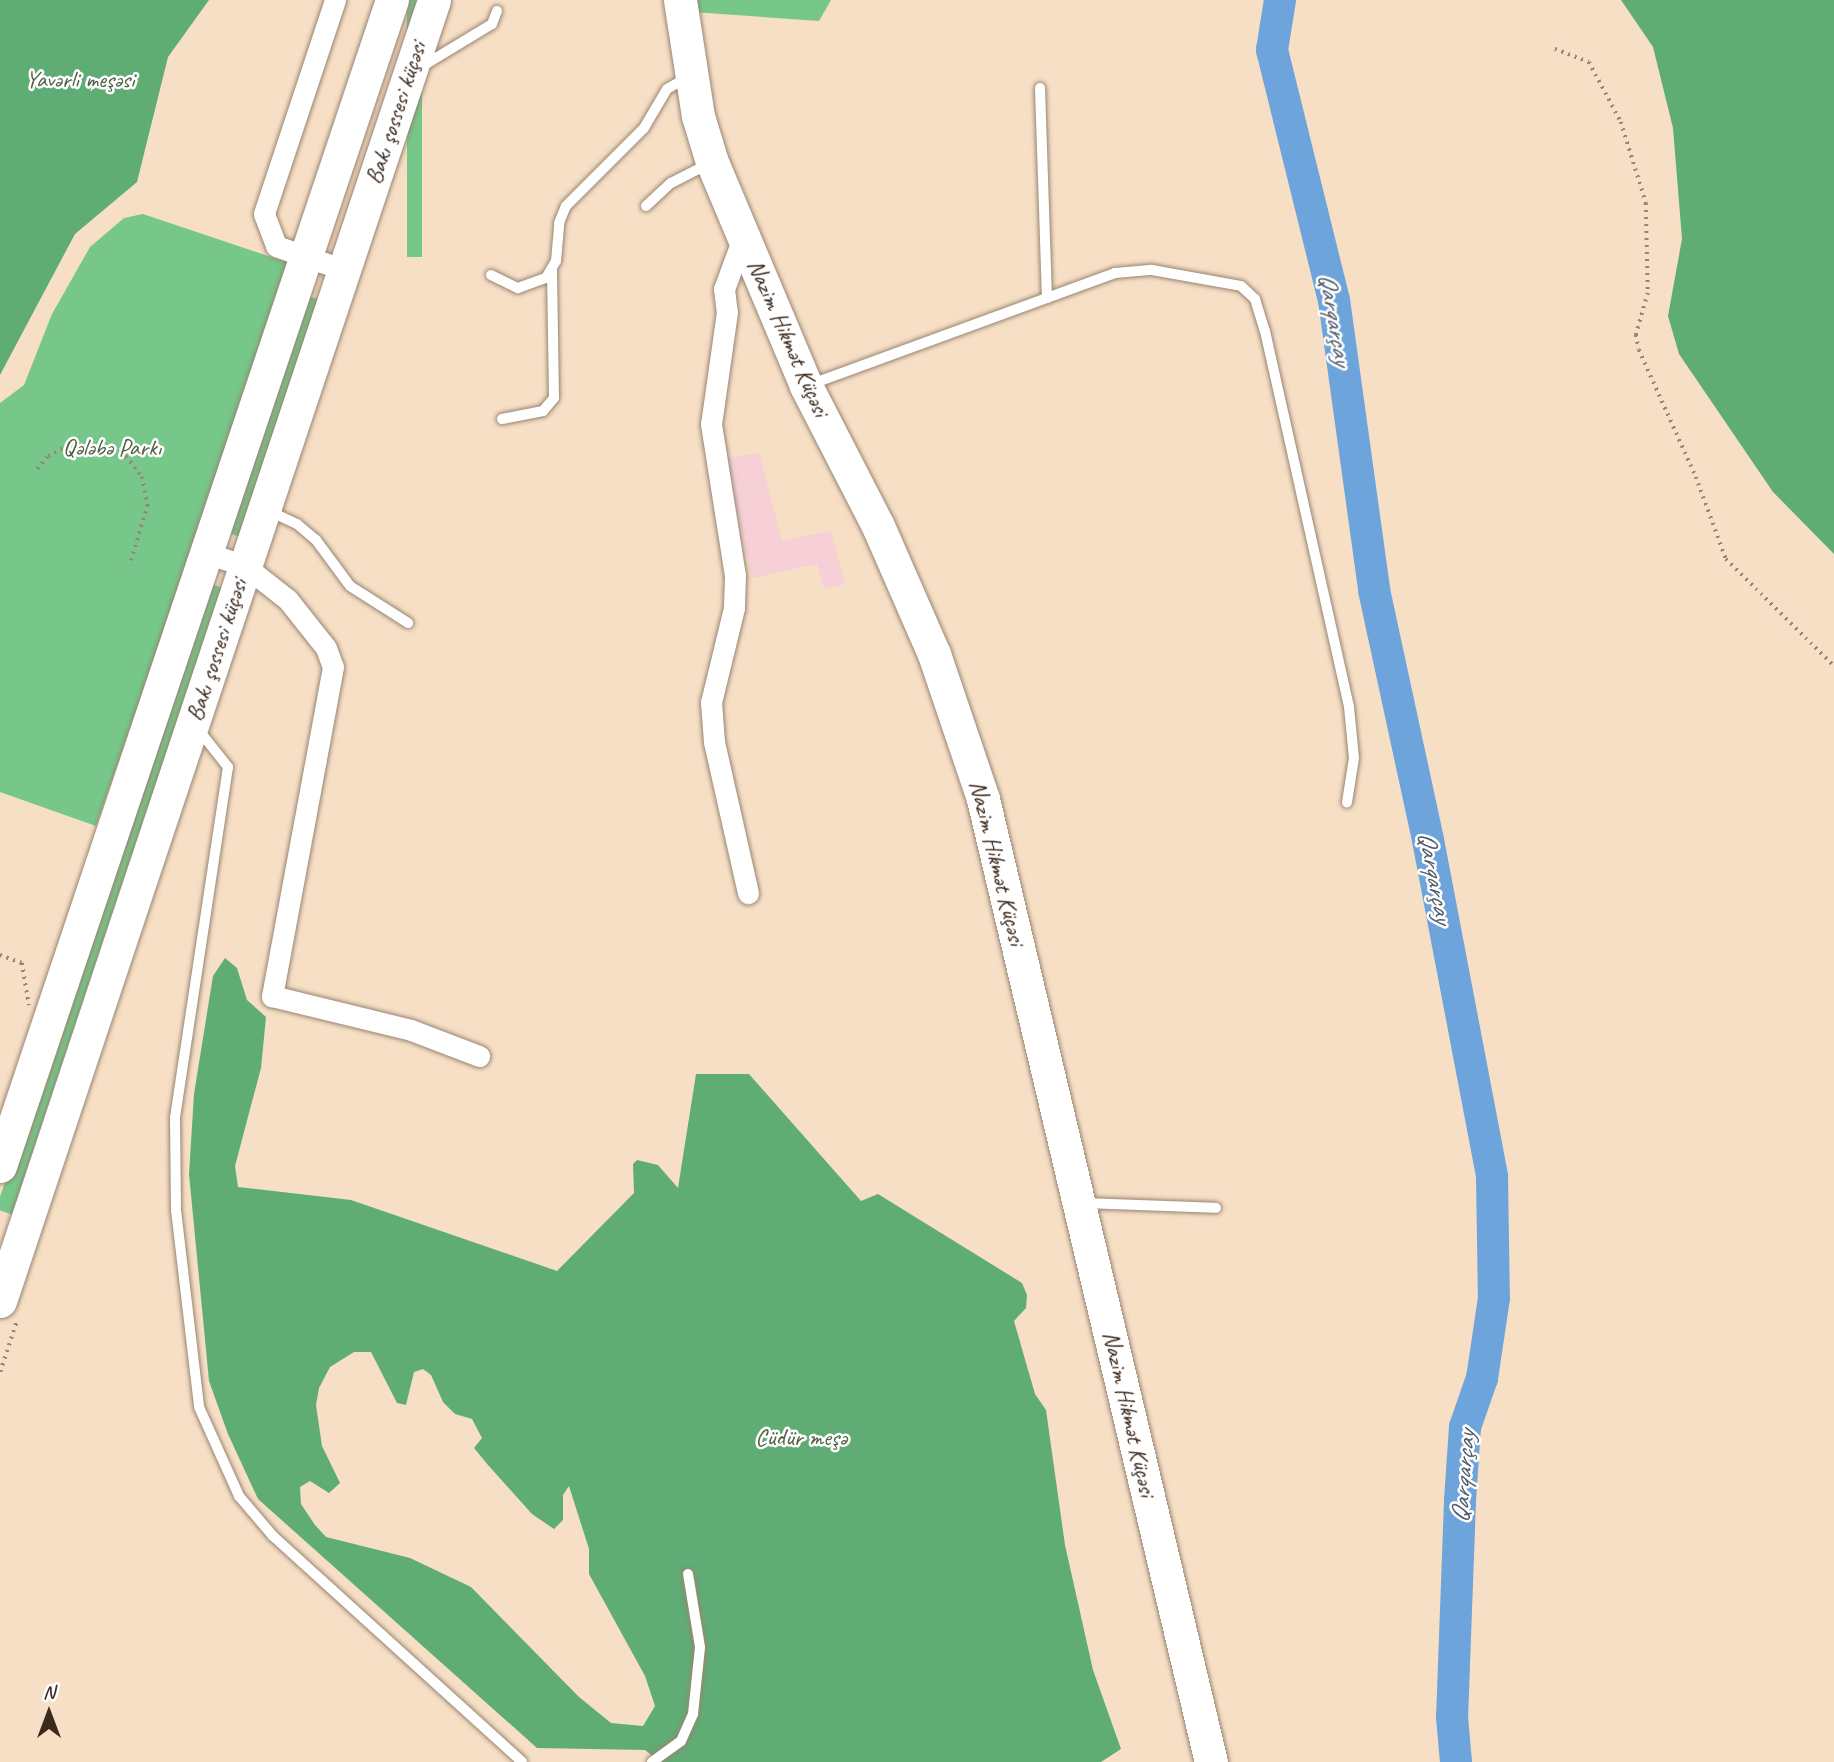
<!DOCTYPE html>
<html>
<head>
<meta charset="utf-8">
<style>
	body { margin:0 }
	#map { position:relative; width:1834px; height:1762px; overflow:hidden; background:#f6dfc5; font-family:Caveat,sans-serif }
	div>[style] { position:absolute }
	.built>* { inset:0; background:#f6cfd7 }
	.green>* { inset:0; background:#76c789; transform-origin:0 0 }
	.forest>* { inset:0; background:#60ac75 }
	.river>* { height:32px; margin:-16px; padding:0 16px; transform-origin:16px; border-radius:16px; background:#6da4db }
	.path>* { height:3.5px; margin-top:-1.75px; transform-origin:0; background:repeating-linear-gradient(90deg,#988472 0 2px,transparent 0 7px) }
	.roads { filter:drop-shadow(0 0 2px #988472) drop-shadow(0 0 2px #988472) }
	.service>* { height:10px; margin:-5px; padding:0 5px; transform-origin:5px; border-radius:5px; background:#fff }
	.minor>* { height:21px; margin:-10.5px; padding:0 10.5px; transform-origin:10.5px; border-radius:10.5px; background:#fff }
	.primary>* { height:33px; margin:-16.5px; padding:0 16.5px; transform-origin:16.5px; border-radius:16.5px; background:#fff }
	span { translate:-50% -50%; white-space:nowrap; text-align:center; line-height:1.15; -webkit-text-stroke:5px #fff; paint-order:stroke }
	.park-label { font-size:24px; color:#506143 }
	.street-label { font-size:24px; color:#3b2a1e }
	.water-label { font-size:26px; color:#4f5b6a; font-style:italic }
	.north { position:absolute; left:14px; top:1678px; width:70px; height:70px; -webkit-text-stroke:5px #fff; paint-order:stroke; rotate:0deg; font-size:19px; font-weight:700; line-height:28px; text-align:center; color:#3b2a1e }
	.north::after { content:''; display:block; margin:auto; width:24px; height:32px; background:#3b2a1e; clip-path:polygon(50% 0,100% 100%,50% 72%,0 100%) }
</style>
</head>
<body>
<div id="map">
	<div class="built">
		<div style="clip-path:polygon(759px 453px,782px 541px,831px 531px,845px 584px,824px 589px,817px 564px,752px 578px,725px 459px)"></div>
	</div>
	<div class="green">
		<div style="left:407px;top:0;width:15px;height:257px"></div>
		<div style="clip-path:polygon(691px 0,831px 0,819px 21px,693px 12px)"></div>
		<div style="clip-path:polygon(143px 214px,292px 264px,96px 826px,0 792px,0 403px,24px 385px,52px 314px,90px 247px,124px 218px)"></div>
		<div style="left:308px;top:296px;width:16px;height:250px;rotate:18deg"></div>
		<div style="left:211px;top:584px;width:18px;height:661px;rotate:19deg"></div>
	</div>
	<div class="forest">
		<div style="clip-path:polygon(0 0,209px 0,168px 57px,137px 182px,75px 234px,0 375px)"></div>
		<div style="clip-path:polygon(1621px 0,1834px 0,1834px 554px,1773px 492px,1679px 354px,1668px 316px,1682px 239px,1673px 128px,1653px 47px)"></div>
		<div style="clip-path:polygon(evenodd,225px 958px,237px 968px,247px 1000px,266px 1017px,261px 1068px,235px 1166px,238px 1187px,351px 1200px,557px 1271px,634px 1193px,633px 1164px,637px 1160px,658px 1165px,678px 1188px,696px 1074px,749px 1074px,861px 1201px,878px 1194px,1022px 1283px,1027px 1295px,1026px 1308px,1014px 1321px,1035px 1394px,1046px 1410px,1065px 1545px,1093px 1670px,1121px 1749px,1101px 1762px,660px 1762px,645px 1750px,537px 1748px,258px 1499px,228px 1434px,209px 1381px,189px 1174px,194px 1094px,213px 976px,225px 958px,354px 1352px,371px 1352px,397px 1403px,406px 1405px,414px 1372px,423px 1369px,431px 1375px,443px 1402px,455px 1414px,472px 1419px,482px 1438px,474px 1448px,488px 1465px,532px 1514px,554px 1529px,563px 1520px,563px 1495px,569px 1486px,589px 1549px,589px 1574px,645px 1676px,655px 1706px,643px 1726px,611px 1723px,579px 1697px,471px 1587px,410px 1558px,326px 1537px,315px 1525px,301px 1504px,300px 1487px,310px 1481px,329px 1493px,340px 1483px,322px 1446px,316px 1405px,319px 1388px,330px 1367px,354px 1352px)"></div>
	</div>
	<div class="river">
		<div style="left:1280px;top:0;width:51px;rotate:99.1deg"></div>
		<div style="left:1272px;top:50px;width:258px;rotate:76.1deg"></div>
		<div style="left:1334px;top:300px;width:293px;rotate:82.1deg"></div>
		<div style="left:1374px;top:590px;width:256px;rotate:77.8deg"></div>
		<div style="left:1428px;top:840px;width:343px;rotate:79.2deg"></div>
		<div style="left:1492px;top:1177px;width:121px;rotate:89.1deg"></div>
		<div style="left:1494px;top:1298px;width:81px;rotate:98.5deg"></div>
		<div style="left:1482px;top:1378px;width:52px;rotate:109.1deg"></div>
		<div style="left:1465px;top:1427px;width:74px;rotate:93.9deg"></div>
		<div style="left:1460px;top:1501px;width:216px;rotate:92.1deg"></div>
		<div style="left:1452px;top:1717px;width:45px;rotate:84.9deg"></div>
	</div>
	<div class="path">
		<div style="left:1555px;top:49px;width:36px;rotate:21deg"></div>
		<div style="left:1589px;top:62px;width:68px;rotate:61.9deg"></div>
		<div style="left:1621px;top:122px;width:85px;rotate:72.8deg"></div>
		<div style="left:1646px;top:203px;width:90px;rotate:88.7deg"></div>
		<div style="left:1648px;top:293px;width:44px;rotate:105.9deg"></div>
		<div style="left:1636px;top:335px;width:15px;rotate:79deg"></div>
		<div style="left:1639px;top:350px;width:139px;rotate:65.8deg"></div>
		<div style="left:1696px;top:477px;width:87px;rotate:69.9deg"></div>
		<div style="left:1726px;top:559px;width:152px;rotate:44.7deg"></div>
		<div style="left:37px;top:469px;width:17px;rotate:-50deg"></div>
		<div style="left:48px;top:456px;width:26px;rotate:-28deg"></div>
		<div style="left:71px;top:444px;width:31px;rotate:2deg"></div>
		<div style="left:102px;top:445px;width:26px;rotate:25deg"></div>
		<div style="left:126px;top:456px;width:26px;rotate:53deg"></div>
		<div style="left:142px;top:477px;width:29px;rotate:78deg"></div>
		<div style="left:148px;top:505px;width:63px;rotate:106.7deg"></div>
		<div style="left:0;top:955px;width:23px;rotate:20deg"></div>
		<div style="left:22px;top:963px;width:43px;rotate:80.5deg"></div>
		<div style="left:0;top:1372px;width:55px;rotate:-71.9deg"></div>
	</div>
	<div class="roads">
		<div class="service">
			<div style="left:421px;top:67px;width:83px;rotate:-31.2deg"></div>
			<div style="left:492px;top:24px;width:14px;rotate:-69deg"></div>
			<div style="left:1040px;top:88px;width:210px;rotate:88.1deg"></div>
			<div style="left:646px;top:206px;width:34px;rotate:-43deg"></div>
			<div style="left:671px;top:183px;width:44px;rotate:-27.1deg"></div>
			<div style="left:491px;top:275px;width:30px;rotate:26deg"></div>
			<div style="left:518px;top:288px;width:30px;rotate:-20deg"></div>
			<div style="left:546px;top:278px;width:20px;rotate:-60deg"></div>
			<div style="left:556px;top:261px;width:38px;rotate:-85deg"></div>
			<div style="left:559px;top:223px;width:18px;rotate:-68deg"></div>
			<div style="left:566px;top:206px;width:110px;rotate:-45deg"></div>
			<div style="left:644px;top:128px;width:45px;rotate:-59.5deg"></div>
			<div style="left:667px;top:89px;width:24px;rotate:-30deg"></div>
			<div style="left:809px;top:385px;width:326px;rotate:-20.1deg"></div>
			<div style="left:1115px;top:273px;width:37px;rotate:-5deg"></div>
			<div style="left:1152px;top:270px;width:90px;rotate:10.2deg"></div>
			<div style="left:1241px;top:286px;width:19px;rotate:43deg"></div>
			<div style="left:1255px;top:299px;width:34px;rotate:73deg"></div>
			<div style="left:1265px;top:331px;width:385px;rotate:77.4deg"></div>
			<div style="left:1349px;top:707px;width:51px;rotate:84.4deg"></div>
			<div style="left:1354px;top:758px;width:45px;rotate:99deg"></div>
			<div style="left:502px;top:419px;width:42px;rotate:-11deg"></div>
			<div style="left:543px;top:411px;width:17px;rotate:-50deg"></div>
			<div style="left:554px;top:398px;width:128px;rotate:-90.9deg"></div>
			<div style="left:267px;top:510px;width:33px;rotate:25deg"></div>
			<div style="left:297px;top:524px;width:25px;rotate:40deg"></div>
			<div style="left:316px;top:540px;width:57px;rotate:53.5deg"></div>
			<div style="left:350px;top:586px;width:69px;rotate:32.5deg"></div>
			<div style="left:197px;top:728px;width:50px;rotate:51.5deg"></div>
			<div style="left:228px;top:767px;width:354px;rotate:98.6deg"></div>
			<div style="left:175px;top:1117px;width:93px;rotate:89.4deg"></div>
			<div style="left:176px;top:1210px;width:198px;rotate:83.3deg"></div>
			<div style="left:199px;top:1407px;width:98px;rotate:65.8deg"></div>
			<div style="left:239px;top:1496px;width:52px;rotate:49.6deg"></div>
			<div style="left:273px;top:1536px;width:336px;rotate:42.2deg"></div>
			<div style="left:1082px;top:1203px;width:134px;rotate:2.1deg"></div>
			<div style="left:652px;top:1762px;width:36px;rotate:-36deg"></div>
			<div style="left:681px;top:1741px;width:30px;rotate:-66deg"></div>
			<div style="left:693px;top:1714px;width:67px;rotate:-84deg"></div>
			<div style="left:700px;top:1647px;width:74px;rotate:-99.3deg"></div>
		</div>
		<div class="minor">
			<div style="left:335px;top:0;width:225px;rotate:108.4deg"></div>
			<div style="left:264px;top:214px;width:34px;rotate:69deg"></div>
			<div style="left:276px;top:246px;width:72px;rotate:19.4deg"></div>
			<div style="left:744px;top:235px;width:58px;rotate:110.3deg"></div>
			<div style="left:724px;top:289px;width:23px;rotate:83deg"></div>
			<div style="left:727px;top:312px;width:113px;rotate:98.1deg"></div>
			<div style="left:711px;top:424px;width:154px;rotate:81deg"></div>
			<div style="left:735px;top:576px;width:32px;rotate:92deg"></div>
			<div style="left:734px;top:608px;width:97px;rotate:103.7deg"></div>
			<div style="left:711px;top:702px;width:40px;rotate:85.7deg"></div>
			<div style="left:714px;top:742px;width:155px;rotate:77.3deg"></div>
			<div style="left:207px;top:553px;width:40px;rotate:18.9deg"></div>
			<div style="left:245px;top:566px;width:55px;rotate:38.3deg"></div>
			<div style="left:288px;top:600px;width:61px;rotate:51.6deg"></div>
			<div style="left:326px;top:648px;width:20px;rotate:70deg"></div>
			<div style="left:333px;top:667px;width:335px;rotate:100.5deg"></div>
			<div style="left:272px;top:996px;width:143px;rotate:13.7deg"></div>
			<div style="left:411px;top:1030px;width:73px;rotate:20.9deg"></div>
		</div>
		<div class="primary">
			<div style="left:680px;top:0;width:117px;rotate:81.2deg"></div>
			<div style="left:698px;top:116px;width:48px;rotate:73.1deg"></div>
			<div style="left:712px;top:162px;width:243px;rotate:67.2deg"></div>
			<div style="left:806px;top:386px;width:157px;rotate:62.8deg"></div>
			<div style="left:878px;top:526px;width:140px;rotate:66.4deg"></div>
			<div style="left:934px;top:654px;width:153px;rotate:71.3deg"></div>
			<div style="left:983px;top:799px;width:990px;rotate:76.68deg"></div>
			<div style="left:0;top:1166px;width:1230px;rotate:-71.42deg"></div>
			<div style="left:0;top:1301px;width:1371px;rotate:-71.55deg"></div>
		</div>
	</div>
	<div class="park-label">
		<span style="left:80px;top:80px">Yavərli meşəsi</span>
		<span style="left:112px;top:448px">Qələbə Parkı</span>
		<span style="left:801px;top:1438px">Cüdür meşə</span>
	</div>
	<div class="street-label">
		<span style="left:396px;top:113px;rotate:-72deg">Bakı şossesi küçəsi</span>
		<span style="left:788px;top:338px;rotate:66deg">Nazim Hikmət Küçəsi</span>
		<span style="left:217px;top:650px;rotate:-72deg">Bakı şossesi küçəsi</span>
		<span style="left:997px;top:863px;rotate:76deg">Nazim Hikmət Küçəsi</span>
		<span style="left:1129px;top:1414px;rotate:77deg">Nazim Hikmət Küçəsi</span>
	</div>
	<div class="water-label">
		<span style="left:1335px;top:319px;rotate:80deg">Qarqarçay</span>
		<span style="left:1435px;top:877px;rotate:79deg">Qarqarçay</span>
		<span style="left:1463px;top:1477px;rotate:-86deg">Qarqarçay</span>
	</div>
	<div class="north">N</div>
</div>
</body>
</html>
